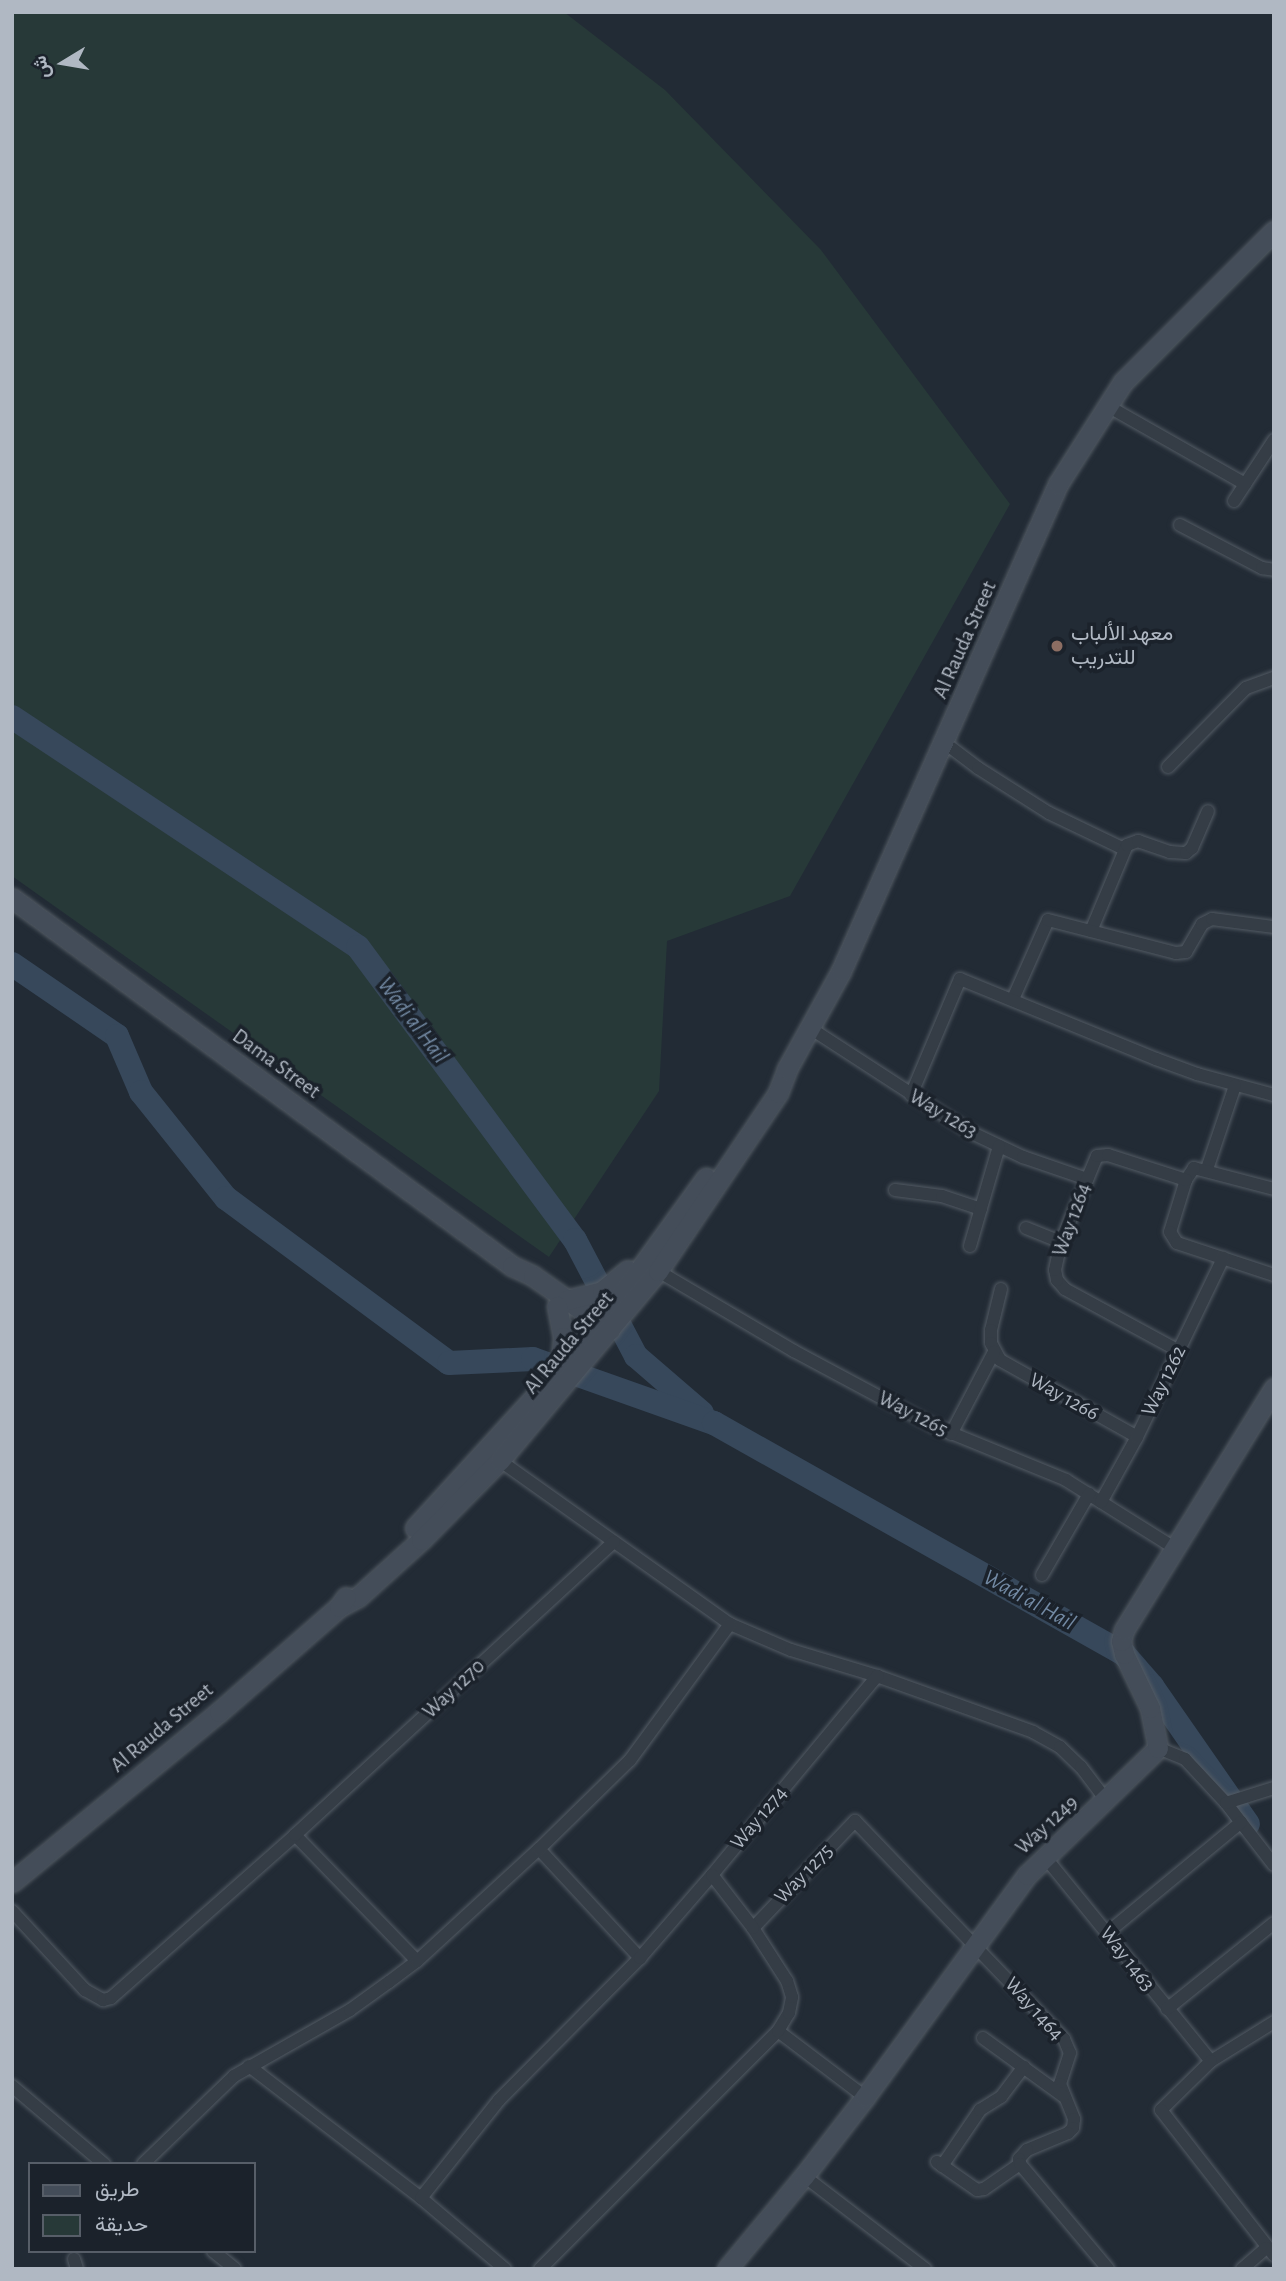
<!DOCTYPE html>
<html>
<head>
<meta charset="utf-8">
<style>
	body { margin:0 }
	#map { position:relative; width:1286px; height:2281px; overflow:hidden; background:#222b35; font-family:"Alegreya Sans",Vazirmatn,sans-serif }
	div>[style] { position:absolute }
	.green>* { inset:0; background:#273938 }
	.river>* { height:24px; margin:-12px; padding:0 12px; transform-origin:12px; border-radius:12px; background:#37485b }
	.roads { filter:drop-shadow(0 0 2px #535b64) drop-shadow(0 0 2px #535b64) }
	.street>* { height:12px; margin:-6px; padding:0 6px; transform-origin:6px; border-radius:6px; background:#353d46 }
	.secondary>* { height:19px; margin:-9.5px; padding:0 9.5px; transform-origin:9.5px; border-radius:9.5px; background:#444d59 }
	.dots>* { width:19px; height:19px; translate:-50% -50%; box-sizing:border-box; border:4px solid #1b222b; border-radius:50% }
	span { translate:-50% -50%; white-space:nowrap; text-align:center; line-height:1.15; -webkit-text-stroke:7px #1b222b; paint-order:stroke }
	.poi-label { font-size:21px; color:#b0b8c3 }
	.left { translate:0 -50%; text-align:left }
	.street-label { font-size:21px; color:#b0b8c3 }
	.water-label { font-size:23px; color:#738aa4; font-style:italic }
	.frame { position:absolute; inset:0; border:14px solid #b0b8c3; pointer-events:none }
	.legend { position:absolute; left:28px; top:2162px; width:228px; height:91px; box-sizing:border-box; background:#1b222b; border:2px solid #575e68; margin:0; padding:9px 12px; list-style:none; font-size:21px; color:#b0b8c3 }
	.legend li { display:flex; align-items:center; gap:14px; height:35px }
	.legend b { width:35px; border:2px solid #575e68 }
	.north { position:absolute; left:28px; top:28px; width:70px; height:70px; -webkit-text-stroke:5px #1b222b; paint-order:stroke; rotate:259deg; font-size:19px; font-weight:700; line-height:28px; text-align:center; color:#b0b8c3 }
	.north::after { content:''; display:block; margin:auto; width:24px; height:32px; background:#b0b8c3; clip-path:polygon(50% 0,100% 100%,50% 72%,0 100%) }
</style>
</head>
<body>
<div id="map">
	<div class="green">
		<div style="clip-path:polygon(12px 12px,564px 12px,665px 90px,821px 250px,1010px 504px,790px 896px,667px 941px,659px 1091px,549px 1257px,12px 876px)"></div>
	</div>
	<div class="river">
		<div style="left:12px;top:717px;width:415px;rotate:33.6deg"></div>
		<div style="left:358px;top:947px;width:365px;rotate:53.5deg"></div>
		<div style="left:575px;top:1240px;width:131px;rotate:62.3deg"></div>
		<div style="left:636px;top:1356px;width:87px;rotate:40.8deg"></div>
		<div style="left:12px;top:964px;width:127px;rotate:34.4deg"></div>
		<div style="left:117px;top:1036px;width:61px;rotate:66.8deg"></div>
		<div style="left:141px;top:1092px;width:136px;rotate:51.3deg"></div>
		<div style="left:226px;top:1198px;width:277px;rotate:36.5deg"></div>
		<div style="left:449px;top:1363px;width:84px;rotate:-2.7deg"></div>
		<div style="left:533px;top:1359px;width:192px;rotate:19.5deg"></div>
		<div style="left:714px;top:1423px;width:471px;rotate:29.4deg"></div>
		<div style="left:1124px;top:1654px;width:43px;rotate:48.8deg"></div>
		<div style="left:1152px;top:1686px;width:168px;rotate:55.2deg"></div>
	</div>
	<div class="roads">
		<div class="street">
			<div style="left:1106px;top:405px;width:160px;rotate:29.6deg"></div>
			<div style="left:1234px;top:501px;width:73px;rotate:-56.7deg"></div>
			<div style="left:1180px;top:525px;width:93px;rotate:27.7deg"></div>
			<div style="left:1262px;top:568px;width:12px;rotate:9deg"></div>
			<div style="left:945px;top:743px;width:41px;rotate:37.1deg"></div>
			<div style="left:978px;top:768px;width:84px;rotate:32.4deg"></div>
			<div style="left:1049px;top:813px;width:83px;rotate:25.6deg"></div>
			<div style="left:1168px;top:767px;width:111px;rotate:-45.4deg"></div>
			<div style="left:1246px;top:688px;width:30px;rotate:-20deg"></div>
			<div style="left:1091px;top:931px;width:93px;rotate:-67.3deg"></div>
			<div style="left:1127px;top:845px;width:12px;rotate:-20deg"></div>
			<div style="left:1138px;top:841px;width:34px;rotate:19deg"></div>
			<div style="left:1170px;top:852px;width:16px;rotate:4deg"></div>
			<div style="left:1186px;top:853px;width:8px;rotate:-40deg"></div>
			<div style="left:1192px;top:848px;width:40px;rotate:-66.6deg"></div>
			<div style="left:1013px;top:999px;width:86px;rotate:-66.1deg"></div>
			<div style="left:1048px;top:920px;width:132px;rotate:14.5deg"></div>
			<div style="left:1176px;top:953px;width:10px;rotate:-6deg"></div>
			<div style="left:1186px;top:952px;width:32px;rotate:-60deg"></div>
			<div style="left:1202px;top:924px;width:11px;rotate:-27deg"></div>
			<div style="left:1212px;top:919px;width:63px;rotate:7.4deg"></div>
			<div style="left:810px;top:1028px;width:191px;rotate:33deg"></div>
			<div style="left:970px;top:1132px;width:59px;rotate:25.3deg"></div>
			<div style="left:1023px;top:1157px;width:68px;rotate:19deg"></div>
			<div style="left:911px;top:1095px;width:126px;rotate:-67.1deg"></div>
			<div style="left:960px;top:979px;width:212px;rotate:22.2deg"></div>
			<div style="left:1156px;top:1059px;width:44px;rotate:20.1deg"></div>
			<div style="left:1197px;top:1074px;width:80px;rotate:15.3deg"></div>
			<div style="left:1207px;top:1169px;width:88px;rotate:-71.4deg"></div>
			<div style="left:1274px;top:1189px;width:83px;rotate:-165.3deg"></div>
			<div style="left:1194px;top:1168px;width:14px;rotate:124deg"></div>
			<div style="left:1186px;top:1180px;width:54px;rotate:107.1deg"></div>
			<div style="left:1170px;top:1232px;width:13px;rotate:58deg"></div>
			<div style="left:1177px;top:1243px;width:102px;rotate:18.3deg"></div>
			<div style="left:895px;top:1190px;width:47px;rotate:7.3deg"></div>
			<div style="left:942px;top:1196px;width:41px;rotate:18.4deg"></div>
			<div style="left:1026px;top:1228px;width:38px;rotate:22deg"></div>
			<div style="left:970px;top:1246px;width:104px;rotate:-73.8deg"></div>
			<div style="left:658px;top:1271px;width:158px;rotate:30.5deg"></div>
			<div style="left:794px;top:1351px;width:159px;rotate:28.2deg"></div>
			<div style="left:934px;top:1426px;width:143px;rotate:22.2deg"></div>
			<div style="left:1066px;top:1480px;width:126px;rotate:32.1deg"></div>
			<div style="left:1001px;top:1289px;width:42px;rotate:103.7deg"></div>
			<div style="left:991px;top:1330px;width:13px;rotate:90deg"></div>
			<div style="left:991px;top:1343px;width:19px;rotate:62deg"></div>
			<div style="left:1000px;top:1360px;width:157px;rotate:29.3deg"></div>
			<div style="left:1179px;top:1351px;width:130px;rotate:-151.5deg"></div>
			<div style="left:1065px;top:1289px;width:12px;rotate:-132deg"></div>
			<div style="left:1057px;top:1280px;width:10px;rotate:-101deg"></div>
			<div style="left:1055px;top:1270px;width:29px;rotate:-78deg"></div>
			<div style="left:1061px;top:1242px;width:93px;rotate:-67.3deg"></div>
			<div style="left:1097px;top:1156px;width:11px;rotate:-5deg"></div>
			<div style="left:1108px;top:1155px;width:82px;rotate:17.8deg"></div>
			<div style="left:951px;top:1434px;width:93px;rotate:-62.3deg"></div>
			<div style="left:495px;top:1457px;width:288px;rotate:35.4deg"></div>
			<div style="left:730px;top:1624px;width:66px;rotate:23.1deg"></div>
			<div style="left:791px;top:1650px;width:90px;rotate:16.8deg"></div>
			<div style="left:877px;top:1676px;width:166px;rotate:19.7deg"></div>
			<div style="left:1033px;top:1732px;width:31px;rotate:29deg"></div>
			<div style="left:1060px;top:1747px;width:29px;rotate:44deg"></div>
			<div style="left:1081px;top:1767px;width:41px;rotate:52.9deg"></div>
			<div style="left:1101px;top:1502px;width:74px;rotate:-61deg"></div>
			<div style="left:1137px;top:1437px;width:199px;rotate:-64.3deg"></div>
			<div style="left:1042px;top:1575px;width:94px;rotate:-59.9deg"></div>
			<div style="left:1158px;top:1748px;width:29px;rotate:22deg"></div>
			<div style="left:1185px;top:1759px;width:60px;rotate:47deg"></div>
			<div style="left:1226px;top:1803px;width:78px;rotate:52.3deg"></div>
			<div style="left:1226px;top:1803px;width:50px;rotate:-17.4deg"></div>
			<div style="left:295px;top:1835px;width:175px;rotate:45.9deg"></div>
			<div style="left:539px;top:1849px;width:149px;rotate:47.2deg"></div>
			<div style="left:1045px;top:1857px;width:263px;rotate:50.9deg"></div>
			<div style="left:12px;top:1911px;width:108px;rotate:47.3deg"></div>
			<div style="left:85px;top:1990px;width:21px;rotate:29deg"></div>
			<div style="left:103px;top:2000px;width:8px;rotate:-14deg"></div>
			<div style="left:111px;top:1998px;width:246px;rotate:-41.5deg"></div>
			<div style="left:295px;top:1835px;width:433px;rotate:-42.6deg"></div>
			<div style="left:753px;top:1928px;width:148px;rotate:-46.4deg"></div>
			<div style="left:855px;top:1821px;width:302px;rotate:46.2deg"></div>
			<div style="left:1064px;top:2039px;width:15px;rotate:67deg"></div>
			<div style="left:1070px;top:2053px;width:33px;rotate:108deg"></div>
			<div style="left:1060px;top:2084px;width:38px;rotate:68deg"></div>
			<div style="left:1074px;top:2119px;width:9px;rotate:96deg"></div>
			<div style="left:1073px;top:2128px;width:7px;rotate:135deg"></div>
			<div style="left:1068px;top:2133px;width:44px;rotate:157.5deg"></div>
			<div style="left:1027px;top:2150px;width:12px;rotate:132deg"></div>
			<div style="left:1019px;top:2159px;width:5px;rotate:79deg"></div>
			<div style="left:1107px;top:1933px;width:174px;rotate:-39.6deg"></div>
			<div style="left:1167px;top:2009px;width:137px;rotate:-38.8deg"></div>
			<div style="left:1274px;top:2022px;width:74px;rotate:148.2deg"></div>
			<div style="left:1211px;top:2061px;width:70px;rotate:135.6deg"></div>
			<div style="left:1161px;top:2110px;width:184px;rotate:52.1deg"></div>
			<div style="left:778px;top:2031px;width:109px;rotate:37.2deg"></div>
			<div style="left:983px;top:2038px;width:99px;rotate:35.9deg"></div>
			<div style="left:249px;top:2066px;width:217px;rotate:37.5deg"></div>
			<div style="left:421px;top:2198px;width:110px;rotate:40.2deg"></div>
			<div style="left:12px;top:2086px;width:121px;rotate:40.3deg"></div>
			<div style="left:937px;top:2162px;width:49px;rotate:35deg"></div>
			<div style="left:977px;top:2190px;width:7px;rotate:-8deg"></div>
			<div style="left:984px;top:2189px;width:44px;rotate:-34.8deg"></div>
			<div style="left:143px;top:2164px;width:127px;rotate:-44deg"></div>
			<div style="left:234px;top:2076px;width:133px;rotate:-29.6deg"></div>
			<div style="left:350px;top:2010px;width:48px;rotate:-35.7deg"></div>
			<div style="left:389px;top:1982px;width:35px;rotate:-37deg"></div>
			<div style="left:417px;top:1961px;width:166px;rotate:-42.6deg"></div>
			<div style="left:539px;top:1849px;width:127px;rotate:-44.4deg"></div>
			<div style="left:630px;top:1760px;width:169px;rotate:-53.7deg"></div>
			<div style="left:1020px;top:2164px;width:137px;rotate:50deg"></div>
			<div style="left:942px;top:2166px;width:68px;rotate:-55.8deg"></div>
			<div style="left:980px;top:2110px;width:25px;rotate:-32deg"></div>
			<div style="left:1001px;top:2097px;width:38px;rotate:-53deg"></div>
			<div style="left:804px;top:2176px;width:153px;rotate:37.5deg"></div>
			<div style="left:421px;top:2198px;width:125px;rotate:-51.5deg"></div>
			<div style="left:499px;top:2100px;width:200px;rotate:-45.2deg"></div>
			<div style="left:640px;top:1958px;width:110px;rotate:-49.1deg"></div>
			<div style="left:712px;top:1875px;width:259px;rotate:-50.3deg"></div>
			<div style="left:213px;top:2251px;width:28px;rotate:39deg"></div>
			<div style="left:74px;top:2259px;width:10px;rotate:73deg"></div>
			<div style="left:540px;top:2269px;width:337px;rotate:-45deg"></div>
			<div style="left:778px;top:2031px;width:21px;rotate:-59deg"></div>
			<div style="left:789px;top:2013px;width:16px;rotate:-79deg"></div>
			<div style="left:792px;top:1997px;width:17px;rotate:-107deg"></div>
			<div style="left:787px;top:1981px;width:63px;rotate:-122.7deg"></div>
			<div style="left:753px;top:1928px;width:67px;rotate:-127.7deg"></div>
			<div style="left:1242px;top:2269px;width:32px;rotate:-41deg"></div>
		</div>
		<div class="secondary">
			<div style="left:12px;top:898px;width:621px;rotate:36.35deg"></div>
			<div style="left:512px;top:1266px;width:23px;rotate:25deg"></div>
			<div style="left:533px;top:1276px;width:94px;rotate:35deg"></div>
			<div style="left:567px;top:1300px;width:36px;rotate:-14deg"></div>
			<div style="left:602px;top:1291px;width:33px;rotate:-39deg"></div>
			<div style="left:557px;top:1306px;width:32px;rotate:79deg"></div>
			<div style="left:563px;top:1337px;width:32px;rotate:95deg"></div>
			<div style="left:415px;top:1528px;width:215px;rotate:-47.6deg"></div>
			<div style="left:560px;top:1369px;width:79px;rotate:-49.6deg"></div>
			<div style="left:611px;top:1309px;width:162px;rotate:-54.1deg"></div>
			<div style="left:339px;top:1607px;width:21px;rotate:-28deg"></div>
			<div style="left:358px;top:1597px;width:85px;rotate:-42.1deg"></div>
			<div style="left:421px;top:1540px;width:112px;rotate:-45.4deg"></div>
			<div style="left:500px;top:1460px;width:246px;rotate:-50.1deg"></div>
			<div style="left:658px;top:1271px;width:215px;rotate:-56deg"></div>
			<div style="left:778px;top:1093px;width:26px;rotate:-69deg"></div>
			<div style="left:787px;top:1069px;width:112px;rotate:-61.1deg"></div>
			<div style="left:841px;top:971px;width:533px;rotate:-65.98deg"></div>
			<div style="left:1058px;top:484px;width:121px;rotate:-57.5deg"></div>
			<div style="left:1123px;top:382px;width:214px;rotate:-45deg"></div>
			<div style="left:12px;top:1882px;width:268px;rotate:-39.4deg"></div>
			<div style="left:219px;top:1712px;width:159px;rotate:-41.2deg"></div>
			<div style="left:339px;top:1607px;width:12px;rotate:-55deg"></div>
			<div style="left:727px;top:2269px;width:121px;rotate:-50.4deg"></div>
			<div style="left:804px;top:2176px;width:100px;rotate:-52.3deg"></div>
			<div style="left:865px;top:2097px;width:275px;rotate:-53.9deg"></div>
			<div style="left:1027px;top:1875px;width:182px;rotate:-44.1deg"></div>
			<div style="left:1158px;top:1748px;width:41px;rotate:-101.3deg"></div>
			<div style="left:1150px;top:1708px;width:60px;rotate:-115.7deg"></div>
			<div style="left:1124px;top:1654px;width:13px;rotate:-103deg"></div>
			<div style="left:1121px;top:1641px;width:11px;rotate:-75deg"></div>
			<div style="left:1124px;top:1630px;width:285px;rotate:-58.2deg"></div>
		</div>
	</div>
	<div class="dots">
		<div style="left:1057px;top:646px;background:#8d6e63"></div>
	</div>
	<div class="poi-label">
		<span class="left" style="left:1071px;top:646px">معهد الألباب<br>للتدريب</span>
	</div>
	<div class="street-label">
		<span style="left:965px;top:640px;rotate:-66deg">Al Rauda Street</span>
		<span style="left:276px;top:1064px;rotate:36deg">Dama Street</span>
		<span style="left:943px;top:1114px;rotate:31deg">Way 1263</span>
		<span style="left:1072px;top:1220px;rotate:-70deg">Way 1264</span>
		<span style="left:569px;top:1343px;rotate:-50deg">Al Rauda Street</span>
		<span style="left:1164px;top:1381px;rotate:-64deg">Way 1262</span>
		<span style="left:1064px;top:1397px;rotate:29deg">Way 1266</span>
		<span style="left:913px;top:1414px;rotate:27deg">Way 1265</span>
		<span style="left:454px;top:1689px;rotate:-43deg">Way 1270</span>
		<span style="left:162px;top:1728px;rotate:-40deg">Al Rauda Street</span>
		<span style="left:759px;top:1818px;rotate:-50deg">Way 1274</span>
		<span style="left:1047px;top:1825px;rotate:-43deg">Way 1249</span>
		<span style="left:804px;top:1874px;rotate:-46deg">Way 1275</span>
		<span style="left:1127px;top:1959px;rotate:52deg">Way 1463</span>
		<span style="left:1034px;top:2009px;rotate:48deg">Way 1464</span>
	</div>
	<div class="water-label">
		<span style="left:412px;top:1021px;rotate:53deg">Wadi al Hail</span>
		<span style="left:1029px;top:1601px;rotate:29deg">Wadi al Hail</span>
	</div>
	<div class="frame"></div>
	<ul class="legend">
	<li><b style="height:9px;background:#444d59"></b>طريق</li>
	<li><b style="height:19px;background:#273938"></b>حديقة</li>
	</ul>
	<div class="north">ش</div>
</div>
</body>
</html>
